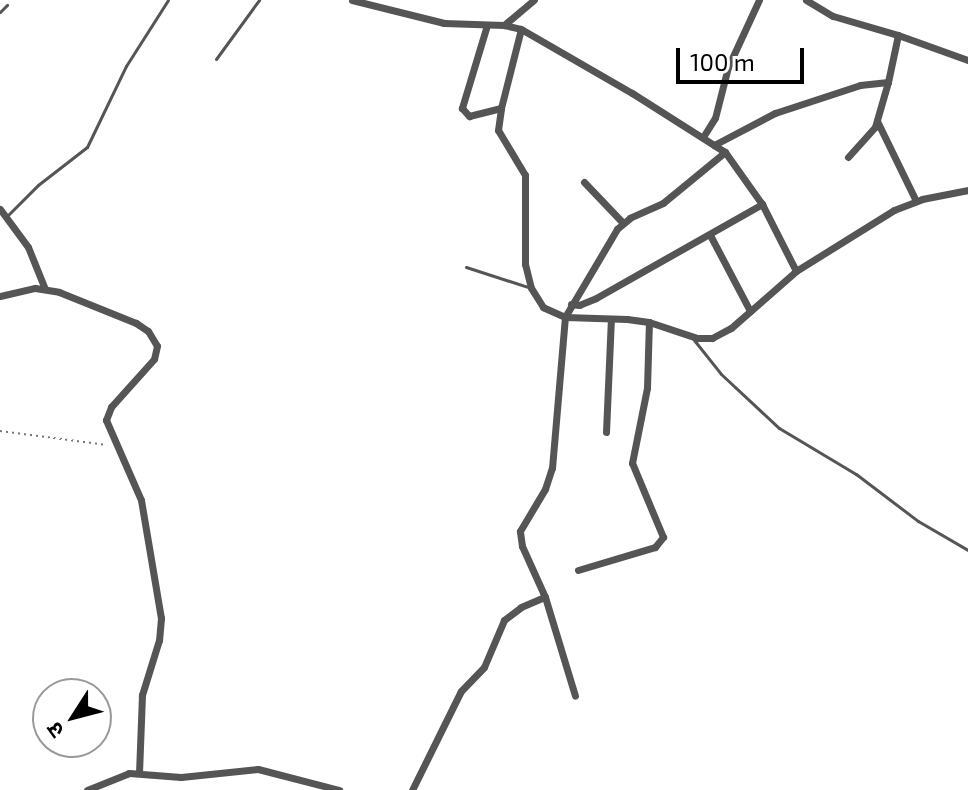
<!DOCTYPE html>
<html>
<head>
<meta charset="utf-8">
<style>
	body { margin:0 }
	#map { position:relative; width:968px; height:790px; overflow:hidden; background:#fff; font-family:"Exo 2","Noto Sans Devanagari",sans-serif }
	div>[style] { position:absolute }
	.path>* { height:2px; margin-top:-1px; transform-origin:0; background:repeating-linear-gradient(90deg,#777 0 2px,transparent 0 6px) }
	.service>* { height:3px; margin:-1.5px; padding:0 1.5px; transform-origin:1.5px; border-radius:1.5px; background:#555 }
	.minor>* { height:7px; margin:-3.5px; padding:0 3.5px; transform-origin:3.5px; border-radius:3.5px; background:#555 }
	span { translate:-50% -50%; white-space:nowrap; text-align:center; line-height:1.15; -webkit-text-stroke:6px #fff; paint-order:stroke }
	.north { position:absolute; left:32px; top:678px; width:80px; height:80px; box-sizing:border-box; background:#fff; border:2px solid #999; border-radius:50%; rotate:234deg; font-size:22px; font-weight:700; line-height:32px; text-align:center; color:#000 }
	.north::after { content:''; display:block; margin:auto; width:28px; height:36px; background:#000; clip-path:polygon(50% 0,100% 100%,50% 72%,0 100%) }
	.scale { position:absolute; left:676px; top:48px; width:128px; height:36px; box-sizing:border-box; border:4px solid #000; border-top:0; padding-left:10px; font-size:24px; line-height:28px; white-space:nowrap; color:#000; -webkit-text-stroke:6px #fff; paint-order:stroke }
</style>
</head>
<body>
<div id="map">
	<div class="path">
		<div style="left:0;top:431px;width:108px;rotate:7.5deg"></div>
	</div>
	<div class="service">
		<div style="left:0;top:12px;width:10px;rotate:-45deg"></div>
		<div style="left:216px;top:59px;width:73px;rotate:-53.9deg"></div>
		<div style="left:7px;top:216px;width:44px;rotate:-45deg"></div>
		<div style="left:38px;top:185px;width:62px;rotate:-37.8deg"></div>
		<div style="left:87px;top:147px;width:90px;rotate:-64.3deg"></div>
		<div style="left:126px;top:66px;width:78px;rotate:-57.5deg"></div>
		<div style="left:466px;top:267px;width:68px;rotate:17.9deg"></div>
		<div style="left:694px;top:340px;width:43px;rotate:51.5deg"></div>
		<div style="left:721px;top:374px;width:79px;rotate:43deg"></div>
		<div style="left:779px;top:428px;width:90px;rotate:30.9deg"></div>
		<div style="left:856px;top:474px;width:78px;rotate:37.2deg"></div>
		<div style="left:918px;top:521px;width:58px;rotate:30.1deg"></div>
	</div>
	<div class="minor">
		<div style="left:352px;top:0;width:95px;rotate:14deg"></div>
		<div style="left:444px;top:23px;width:60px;rotate:1.9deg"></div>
		<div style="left:504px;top:25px;width:17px;rotate:13deg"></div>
		<div style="left:521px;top:29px;width:128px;rotate:30deg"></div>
		<div style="left:632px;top:93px;width:110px;rotate:32.4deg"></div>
		<div style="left:725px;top:152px;width:80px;rotate:140.6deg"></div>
		<div style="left:663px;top:203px;width:36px;rotate:156deg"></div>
		<div style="left:630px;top:218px;width:17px;rotate:140deg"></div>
		<div style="left:617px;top:229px;width:102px;rotate:120.6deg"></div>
		<div style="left:565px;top:317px;width:24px;rotate:-156deg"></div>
		<div style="left:543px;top:307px;width:22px;rotate:-122deg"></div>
		<div style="left:531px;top:288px;width:25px;rotate:-104deg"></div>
		<div style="left:525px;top:264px;width:89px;rotate:-90deg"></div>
		<div style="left:525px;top:175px;width:52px;rotate:-121deg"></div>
		<div style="left:498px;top:130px;width:22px;rotate:-82deg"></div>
		<div style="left:806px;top:0;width:31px;rotate:31deg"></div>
		<div style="left:833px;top:16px;width:68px;rotate:16.3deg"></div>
		<div style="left:487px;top:25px;width:87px;rotate:106.8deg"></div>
		<div style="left:462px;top:108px;width:11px;rotate:49deg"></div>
		<div style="left:469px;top:116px;width:33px;rotate:-14deg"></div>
		<div style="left:501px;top:108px;width:81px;rotate:-75.8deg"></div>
		<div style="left:504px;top:25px;width:39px;rotate:-40deg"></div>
		<div style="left:877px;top:121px;width:89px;rotate:64deg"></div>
		<div style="left:703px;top:137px;width:22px;rotate:-58deg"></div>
		<div style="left:715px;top:118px;width:53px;rotate:-75.7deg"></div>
		<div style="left:728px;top:67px;width:74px;rotate:-65.2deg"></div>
		<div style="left:714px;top:145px;width:69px;rotate:-27.7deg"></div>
		<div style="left:775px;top:113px;width:89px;rotate:-18.2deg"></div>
		<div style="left:860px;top:85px;width:28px;rotate:-6deg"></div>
		<div style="left:888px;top:82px;width:48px;rotate:-78deg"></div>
		<div style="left:898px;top:35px;width:74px;rotate:19.7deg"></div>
		<div style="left:725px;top:152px;width:64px;rotate:54.6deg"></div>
		<div style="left:848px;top:157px;width:40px;rotate:-48deg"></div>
		<div style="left:875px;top:127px;width:47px;rotate:-73.9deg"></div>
		<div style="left:584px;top:182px;width:57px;rotate:46.4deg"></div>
		<div style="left:0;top:209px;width:47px;rotate:53.6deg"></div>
		<div style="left:28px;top:247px;width:45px;rotate:68deg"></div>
		<div style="left:710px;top:235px;width:86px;rotate:62.2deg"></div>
		<div style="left:0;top:296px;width:36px;rotate:-13deg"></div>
		<div style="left:35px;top:288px;width:24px;rotate:9deg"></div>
		<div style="left:59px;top:292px;width:83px;rotate:21.9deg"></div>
		<div style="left:136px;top:323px;width:14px;rotate:34deg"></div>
		<div style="left:148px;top:331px;width:17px;rotate:59deg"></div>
		<div style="left:157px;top:346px;width:13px;rotate:103deg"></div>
		<div style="left:154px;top:359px;width:64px;rotate:131.9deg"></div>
		<div style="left:111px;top:407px;width:14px;rotate:111deg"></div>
		<div style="left:106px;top:420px;width:87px;rotate:66.4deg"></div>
		<div style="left:141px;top:500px;width:120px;rotate:80.4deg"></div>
		<div style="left:161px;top:618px;width:22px;rotate:95deg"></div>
		<div style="left:159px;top:640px;width:58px;rotate:107.2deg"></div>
		<div style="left:142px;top:695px;width:78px;rotate:92.2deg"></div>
		<div style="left:571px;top:304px;width:8px;rotate:7deg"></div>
		<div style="left:579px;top:305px;width:18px;rotate:-22deg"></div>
		<div style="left:596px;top:298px;width:191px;rotate:-29.5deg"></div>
		<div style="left:762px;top:204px;width:75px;rotate:63.1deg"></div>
		<div style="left:606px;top:432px;width:113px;rotate:-87.5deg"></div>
		<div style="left:578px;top:570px;width:80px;rotate:-16.6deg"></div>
		<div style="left:655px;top:547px;width:13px;rotate:-51deg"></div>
		<div style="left:663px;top:537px;width:80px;rotate:-112.7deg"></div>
		<div style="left:632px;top:463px;width:76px;rotate:-78.7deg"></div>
		<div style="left:647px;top:388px;width:66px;rotate:-88.3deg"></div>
		<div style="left:545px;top:597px;width:103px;rotate:73.1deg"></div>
		<div style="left:87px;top:790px;width:45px;rotate:-22deg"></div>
		<div style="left:129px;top:773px;width:52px;rotate:4.4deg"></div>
		<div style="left:181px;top:777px;width:77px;rotate:-5.9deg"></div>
		<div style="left:258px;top:769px;width:84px;rotate:14.5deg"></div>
		<div style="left:412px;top:790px;width:110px;rotate:-63.7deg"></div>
		<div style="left:461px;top:691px;width:33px;rotate:-46deg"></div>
		<div style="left:484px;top:667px;width:51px;rotate:-66.9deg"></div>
		<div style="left:504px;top:620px;width:21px;rotate:-37deg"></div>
		<div style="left:521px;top:607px;width:26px;rotate:-23deg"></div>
		<div style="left:545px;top:597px;width:56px;rotate:-114.3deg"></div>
		<div style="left:522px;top:546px;width:15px;rotate:-98deg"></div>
		<div style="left:520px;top:531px;width:49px;rotate:-59.2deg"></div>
		<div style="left:545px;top:489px;width:22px;rotate:-72deg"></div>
		<div style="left:552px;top:468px;width:152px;rotate:-85.1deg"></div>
		<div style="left:565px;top:317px;width:62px;rotate:1.8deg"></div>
		<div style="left:627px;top:319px;width:22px;rotate:8deg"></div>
		<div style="left:649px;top:322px;width:51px;rotate:18.4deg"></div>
		<div style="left:697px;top:338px;width:15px"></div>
		<div style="left:712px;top:338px;width:21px;rotate:-28deg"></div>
		<div style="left:731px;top:328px;width:86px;rotate:-41.2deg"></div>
		<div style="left:796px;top:271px;width:115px;rotate:-31.9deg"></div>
		<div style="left:894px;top:210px;width:30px;rotate:-21deg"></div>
		<div style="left:922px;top:199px;width:47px;rotate:-11.1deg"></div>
	</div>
	<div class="north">उ</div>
	<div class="scale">100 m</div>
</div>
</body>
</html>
